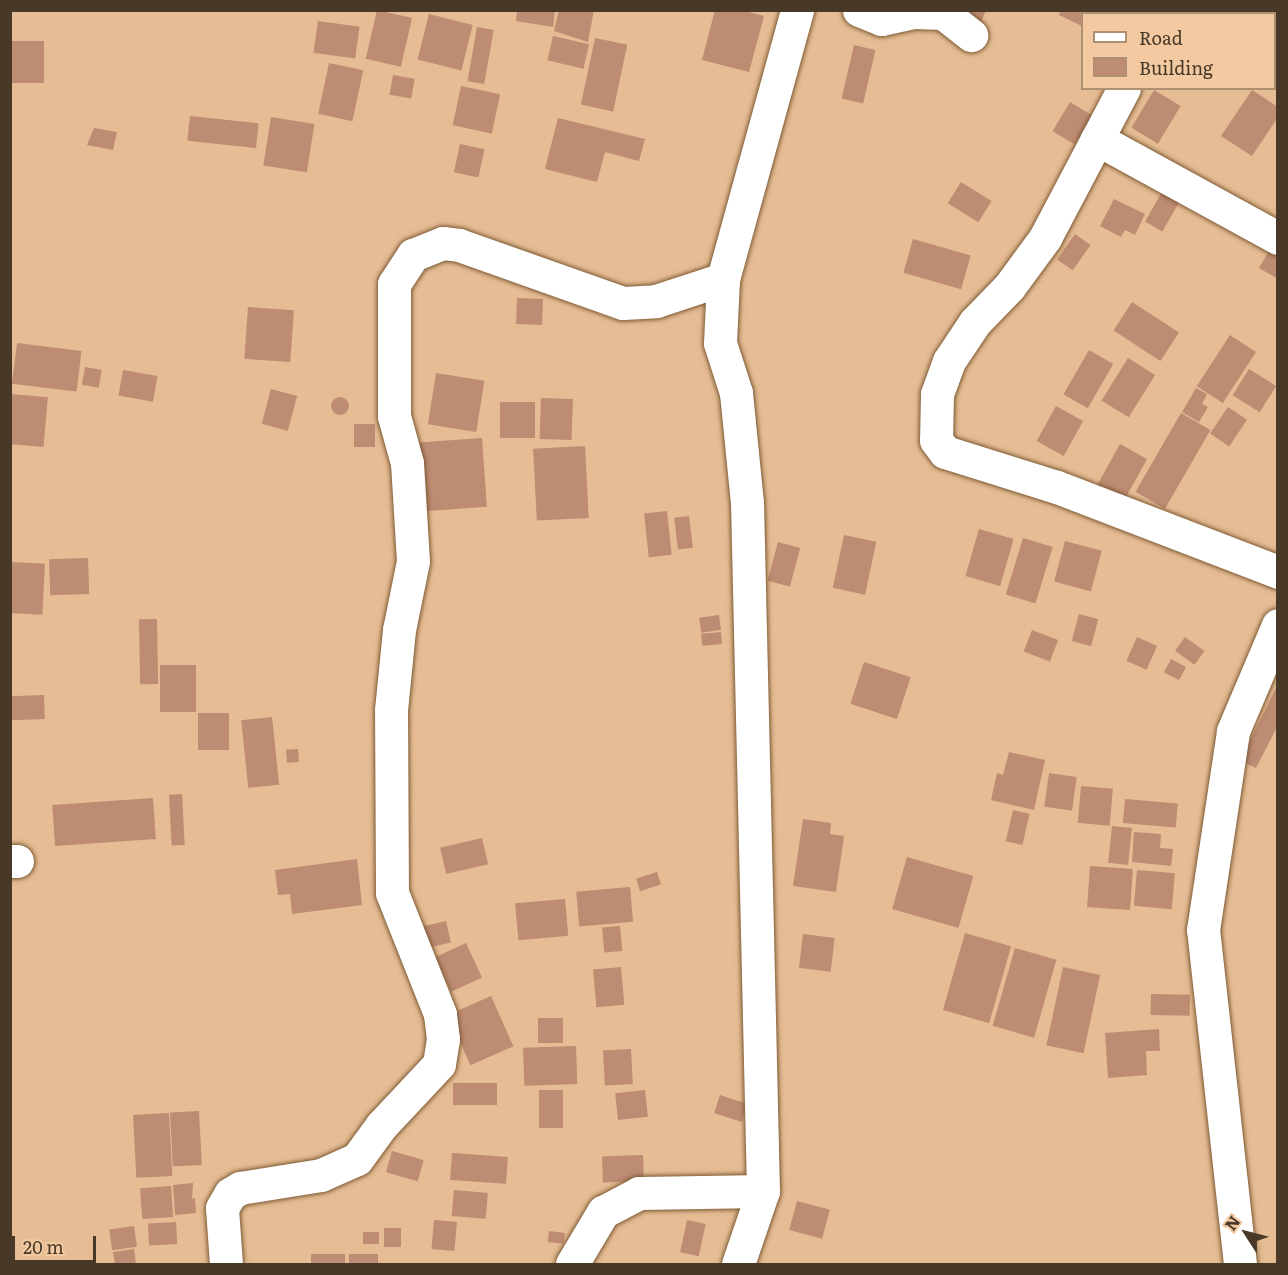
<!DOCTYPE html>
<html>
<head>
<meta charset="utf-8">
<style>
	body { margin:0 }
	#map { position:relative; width:1288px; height:1275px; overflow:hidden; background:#e5bc93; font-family:Literata,serif }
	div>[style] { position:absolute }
	.building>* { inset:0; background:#be8b73; transform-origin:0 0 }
	.round { border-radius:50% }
	.roads { filter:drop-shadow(0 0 2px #7e5a34) drop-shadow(0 0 2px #7e5a34) }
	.minor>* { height:33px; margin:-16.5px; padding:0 16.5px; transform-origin:16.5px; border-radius:16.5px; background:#fff }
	span { translate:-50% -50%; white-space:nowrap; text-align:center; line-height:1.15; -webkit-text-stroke:4.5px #f2c9a0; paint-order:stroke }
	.frame { position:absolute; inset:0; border:12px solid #483827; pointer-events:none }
	.legend { position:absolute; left:1081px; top:12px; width:195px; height:78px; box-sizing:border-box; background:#f2c9a0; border:2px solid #ae8f70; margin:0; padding:8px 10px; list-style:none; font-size:18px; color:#483827 }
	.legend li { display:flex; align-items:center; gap:12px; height:30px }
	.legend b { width:30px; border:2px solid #ae8f70 }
	.north { position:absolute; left:1216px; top:1203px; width:60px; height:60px; -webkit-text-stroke:4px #f2c9a0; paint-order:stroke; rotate:306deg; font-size:16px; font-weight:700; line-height:24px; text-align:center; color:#483827 }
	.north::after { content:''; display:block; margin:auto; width:21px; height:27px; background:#483827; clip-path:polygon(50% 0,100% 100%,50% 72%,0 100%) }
	.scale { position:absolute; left:12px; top:1236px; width:84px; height:27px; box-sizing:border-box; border:3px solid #483827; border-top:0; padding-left:8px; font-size:18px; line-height:21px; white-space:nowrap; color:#483827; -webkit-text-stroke:4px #f2c9a0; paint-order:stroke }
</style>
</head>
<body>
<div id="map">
	<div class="building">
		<div style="left:377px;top:10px;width:36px;height:50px;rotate:13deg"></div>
		<div style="clip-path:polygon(517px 10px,555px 10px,553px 27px,516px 21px)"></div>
		<div style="clip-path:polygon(559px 10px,594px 10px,588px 42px,554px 31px)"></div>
		<div style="clip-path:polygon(715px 10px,741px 10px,764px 16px,749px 72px,702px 60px)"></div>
		<div style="clip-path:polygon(964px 10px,986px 10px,981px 22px)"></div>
		<div style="clip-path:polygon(1061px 10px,1097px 10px,1082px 14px,1082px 26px,1059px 15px)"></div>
		<div style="left:429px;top:14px;width:45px;height:47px;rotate:14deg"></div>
		<div style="left:318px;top:21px;width:42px;height:32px;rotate:8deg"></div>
		<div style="left:477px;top:27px;width:17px;height:55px;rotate:10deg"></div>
		<div style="left:553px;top:36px;width:37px;height:25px;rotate:13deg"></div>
		<div style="left:595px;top:38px;width:33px;height:68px;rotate:12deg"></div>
		<div style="left:10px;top:41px;width:34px;height:42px"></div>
		<div style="left:854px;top:45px;width:22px;height:55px;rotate:13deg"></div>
		<div style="left:329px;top:63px;width:35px;height:52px;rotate:12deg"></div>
		<div style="left:393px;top:75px;width:22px;height:20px;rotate:10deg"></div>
		<div style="left:461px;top:86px;width:40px;height:40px;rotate:12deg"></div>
		<div style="left:1154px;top:90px;width:31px;height:44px;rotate:31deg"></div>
		<div style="clip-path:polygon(1252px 90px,1278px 107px,1278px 117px,1252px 156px,1221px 136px)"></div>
		<div style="left:1070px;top:102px;width:26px;height:34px;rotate:31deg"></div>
		<div style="left:190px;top:116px;width:69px;height:25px;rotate:6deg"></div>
		<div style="left:271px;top:117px;width:44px;height:49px;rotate:9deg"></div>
		<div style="clip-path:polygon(558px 118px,645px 139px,639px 161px,605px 152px,597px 182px,545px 169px)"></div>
		<div style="clip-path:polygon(94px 128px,117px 132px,113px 150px,87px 145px)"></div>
		<div style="left:460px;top:144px;width:25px;height:29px;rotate:12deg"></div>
		<div style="left:961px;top:182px;width:36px;height:25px;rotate:32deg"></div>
		<div style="left:1162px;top:192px;width:20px;height:34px;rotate:30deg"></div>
		<div style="clip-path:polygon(1114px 199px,1145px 214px,1135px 235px,1125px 230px,1121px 237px,1100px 226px)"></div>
		<div style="left:1075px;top:234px;width:19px;height:31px;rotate:35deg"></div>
		<div style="left:913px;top:239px;width:60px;height:35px;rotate:16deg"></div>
		<div style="clip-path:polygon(1273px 244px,1278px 247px,1278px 279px,1259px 268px)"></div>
		<div style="left:517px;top:298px;width:26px;height:26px;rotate:2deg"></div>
		<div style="left:1132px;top:302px;width:56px;height:34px;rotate:33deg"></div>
		<div style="left:248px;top:307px;width:46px;height:52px;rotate:4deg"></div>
		<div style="left:1230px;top:335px;width:31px;height:61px;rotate:33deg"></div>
		<div style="left:17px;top:343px;width:65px;height:41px;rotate:7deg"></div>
		<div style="left:1089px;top:350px;width:28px;height:51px;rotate:30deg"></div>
		<div style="left:1128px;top:358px;width:32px;height:50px;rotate:32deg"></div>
		<div style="left:85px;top:367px;width:17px;height:18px;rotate:10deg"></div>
		<div style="left:1249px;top:369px;width:32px;height:31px;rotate:32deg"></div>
		<div style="left:123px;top:370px;width:35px;height:26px;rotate:10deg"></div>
		<div style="left:436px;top:373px;width:49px;height:52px;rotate:9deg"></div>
		<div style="clip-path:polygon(1196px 388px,1207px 394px,1202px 404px,1208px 407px,1199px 422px,1182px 412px)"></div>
		<div style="left:271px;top:389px;width:27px;height:36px;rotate:15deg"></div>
		<div style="left:10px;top:394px;width:38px;height:50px;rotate:5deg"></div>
		<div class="round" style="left:331px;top:397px;width:18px;height:18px"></div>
		<div style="left:541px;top:398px;width:32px;height:41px;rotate:2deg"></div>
		<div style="left:535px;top:402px;width:36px;height:35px;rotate:90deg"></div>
		<div style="left:1056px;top:406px;width:31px;height:40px;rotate:29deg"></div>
		<div style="left:1228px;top:407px;width:23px;height:32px;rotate:34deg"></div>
		<div style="left:1181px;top:413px;width:34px;height:91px;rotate:30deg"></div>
		<div style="left:354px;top:424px;width:21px;height:23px"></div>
		<div style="left:482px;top:438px;width:69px;height:67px;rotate:86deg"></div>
		<div style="left:1120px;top:444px;width:31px;height:47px;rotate:29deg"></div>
		<div style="left:585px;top:446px;width:72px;height:52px;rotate:87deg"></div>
		<div style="left:667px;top:511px;width:44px;height:23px;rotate:84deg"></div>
		<div style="left:689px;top:516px;width:32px;height:15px;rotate:83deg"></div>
		<div style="left:979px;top:529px;width:36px;height:49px;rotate:16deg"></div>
		<div style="left:844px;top:535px;width:33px;height:54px;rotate:12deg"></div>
		<div style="left:1023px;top:538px;width:31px;height:59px;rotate:17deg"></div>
		<div style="left:1065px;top:541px;width:38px;height:42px;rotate:15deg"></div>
		<div style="left:778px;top:542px;width:23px;height:40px;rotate:15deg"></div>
		<div style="left:88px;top:558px;width:36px;height:39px;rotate:88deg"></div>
		<div style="left:11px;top:562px;width:34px;height:51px;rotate:3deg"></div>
		<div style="left:1079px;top:614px;width:20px;height:28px;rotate:15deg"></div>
		<div style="left:719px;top:615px;width:15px;height:20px;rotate:82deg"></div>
		<div style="left:157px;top:619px;width:65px;height:18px;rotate:89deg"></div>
		<div style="left:1032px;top:630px;width:28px;height:23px;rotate:21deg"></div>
		<div style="left:721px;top:632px;width:12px;height:20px;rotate:85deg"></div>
		<div style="left:1137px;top:637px;width:22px;height:26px;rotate:24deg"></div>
		<div style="left:1185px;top:637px;width:24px;height:17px;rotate:36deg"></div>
		<div style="left:1171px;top:659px;width:17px;height:15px;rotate:28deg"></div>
		<div style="left:864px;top:662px;width:49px;height:44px;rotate:18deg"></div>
		<div style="left:160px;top:665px;width:36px;height:47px"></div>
		<div style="clip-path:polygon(1278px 684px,1278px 725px,1256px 768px,1240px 761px)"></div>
		<div style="left:44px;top:695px;width:24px;height:34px;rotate:88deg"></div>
		<div style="left:198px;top:713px;width:31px;height:37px"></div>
		<div style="left:272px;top:717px;width:68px;height:31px;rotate:84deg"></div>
		<div style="left:298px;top:749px;width:13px;height:12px;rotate:86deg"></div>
		<div style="clip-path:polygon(1009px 752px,1045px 760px,1034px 810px,991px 800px,997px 773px,1003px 775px)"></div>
		<div style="left:1049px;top:773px;width:28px;height:34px;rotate:8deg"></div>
		<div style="left:1081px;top:786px;width:32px;height:37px;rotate:5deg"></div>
		<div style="left:182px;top:794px;width:51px;height:13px;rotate:87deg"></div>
		<div style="left:153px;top:798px;width:41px;height:101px;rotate:86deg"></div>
		<div style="left:1125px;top:799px;width:53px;height:24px;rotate:5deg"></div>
		<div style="left:1013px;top:810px;width:17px;height:32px;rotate:13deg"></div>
		<div style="clip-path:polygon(803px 819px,831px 823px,830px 834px,844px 836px,836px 892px,793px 886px)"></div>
		<div style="left:1112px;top:826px;width:20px;height:37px;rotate:6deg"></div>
		<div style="clip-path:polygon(1134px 832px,1161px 834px,1160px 848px,1173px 849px,1171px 866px,1132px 862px)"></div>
		<div style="left:482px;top:838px;width:27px;height:43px;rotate:77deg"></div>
		<div style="left:907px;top:857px;width:69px;height:54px;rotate:16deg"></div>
		<div style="clip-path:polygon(357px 859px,362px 905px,292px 914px,290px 894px,278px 895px,275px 870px)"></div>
		<div style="left:1090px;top:866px;width:43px;height:41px;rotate:4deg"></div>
		<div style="left:1137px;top:870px;width:38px;height:36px;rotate:5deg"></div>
		<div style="left:657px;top:872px;width:13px;height:22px;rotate:72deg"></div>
		<div style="left:630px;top:887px;width:35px;height:54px;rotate:85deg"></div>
		<div style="left:565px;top:899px;width:37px;height:50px;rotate:85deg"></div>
		<div style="left:446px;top:921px;width:22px;height:27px;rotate:77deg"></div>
		<div style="left:620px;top:926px;width:25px;height:18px;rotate:85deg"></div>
		<div style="left:965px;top:933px;width:48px;height:80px;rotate:16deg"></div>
		<div style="left:803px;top:934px;width:32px;height:34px;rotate:7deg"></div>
		<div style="left:466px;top:943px;width:38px;height:34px;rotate:65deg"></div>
		<div style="left:1015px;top:948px;width:43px;height:81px;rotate:16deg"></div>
		<div style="left:621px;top:967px;width:38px;height:28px;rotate:85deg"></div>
		<div style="left:1063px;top:967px;width:38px;height:80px;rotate:12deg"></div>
		<div style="left:1151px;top:994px;width:39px;height:21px;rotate:1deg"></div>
		<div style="left:491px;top:996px;width:55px;height:47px;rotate:66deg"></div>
		<div style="left:538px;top:1018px;width:25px;height:25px"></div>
		<div style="clip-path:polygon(1159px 1029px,1160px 1051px,1146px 1051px,1147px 1075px,1108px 1078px,1105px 1033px)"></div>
		<div style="left:576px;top:1046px;width:38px;height:53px;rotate:88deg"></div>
		<div style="left:631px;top:1049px;width:35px;height:28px;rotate:87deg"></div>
		<div style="left:497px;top:1083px;width:22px;height:44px;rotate:90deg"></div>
		<div style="left:563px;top:1090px;width:38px;height:24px;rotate:90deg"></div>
		<div style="left:645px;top:1090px;width:27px;height:30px;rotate:84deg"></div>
		<div style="left:720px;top:1095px;width:29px;height:19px;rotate:18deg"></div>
		<div style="left:199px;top:1111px;width:54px;height:29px;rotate:87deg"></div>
		<div style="left:169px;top:1113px;width:63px;height:36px;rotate:87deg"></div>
		<div style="left:392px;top:1151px;width:33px;height:22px;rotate:16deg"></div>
		<div style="left:452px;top:1153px;width:56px;height:27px;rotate:4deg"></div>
		<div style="left:643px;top:1155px;width:26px;height:41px;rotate:88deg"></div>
		<div style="clip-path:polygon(193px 1183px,192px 1199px,195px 1198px,196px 1213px,175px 1215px,173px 1185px)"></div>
		<div style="left:171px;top:1186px;width:31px;height:31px;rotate:86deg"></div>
		<div style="left:454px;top:1190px;width:34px;height:26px;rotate:5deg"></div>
		<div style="left:797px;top:1201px;width:34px;height:30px;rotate:15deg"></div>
		<div style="left:434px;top:1220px;width:23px;height:29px;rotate:5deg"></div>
		<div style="left:687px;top:1220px;width:19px;height:33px;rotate:12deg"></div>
		<div style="left:176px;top:1222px;width:22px;height:28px;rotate:87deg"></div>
		<div style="left:134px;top:1226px;width:21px;height:25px;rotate:82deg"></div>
		<div style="left:401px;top:1228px;width:19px;height:17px;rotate:90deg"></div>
		<div style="left:549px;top:1231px;width:16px;height:11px;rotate:7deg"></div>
		<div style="left:363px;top:1232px;width:16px;height:12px"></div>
		<div style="clip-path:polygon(134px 1249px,136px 1264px,115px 1264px,113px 1252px)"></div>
		<div style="left:311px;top:1254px;width:34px;height:10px"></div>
		<div style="left:349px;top:1254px;width:29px;height:10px"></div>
	</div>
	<div class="roads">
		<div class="minor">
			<div style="left:859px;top:10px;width:24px;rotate:22deg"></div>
			<div style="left:881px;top:19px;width:33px;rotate:-12deg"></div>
			<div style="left:913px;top:12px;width:30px;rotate:2deg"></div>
			<div style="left:943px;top:13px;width:36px;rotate:38deg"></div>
			<div style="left:1160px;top:14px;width:4px;rotate:-63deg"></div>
			<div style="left:1124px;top:88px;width:170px;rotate:117.8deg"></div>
			<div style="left:1045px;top:238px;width:61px;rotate:126.3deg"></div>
			<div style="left:1009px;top:287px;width:49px;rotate:134.2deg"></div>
			<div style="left:975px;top:322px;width:47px;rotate:123.7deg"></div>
			<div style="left:949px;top:361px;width:35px;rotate:110deg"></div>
			<div style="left:937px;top:394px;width:46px;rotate:91.2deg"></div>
			<div style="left:936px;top:440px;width:15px;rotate:53deg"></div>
			<div style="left:945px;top:452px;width:117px;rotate:17.4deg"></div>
			<div style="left:1057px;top:487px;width:237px;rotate:21deg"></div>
			<div style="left:1097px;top:139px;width:206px;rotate:28.7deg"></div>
			<div style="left:10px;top:861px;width:7px"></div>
			<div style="left:763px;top:1191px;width:688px;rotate:-91.33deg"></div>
			<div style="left:747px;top:503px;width:111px;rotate:-95.7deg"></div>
			<div style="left:736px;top:393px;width:52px;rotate:-107.7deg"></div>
			<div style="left:720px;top:343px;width:64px;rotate:-87.3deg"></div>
			<div style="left:723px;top:279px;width:279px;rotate:-74.6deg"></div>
			<div style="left:226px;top:1264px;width:56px;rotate:-94.1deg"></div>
			<div style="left:222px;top:1208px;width:16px;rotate:-60deg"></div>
			<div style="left:230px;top:1194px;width:12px;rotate:-31deg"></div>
			<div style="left:240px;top:1188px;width:82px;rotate:-9.1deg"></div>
			<div style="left:321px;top:1175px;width:39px;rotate:-24deg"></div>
			<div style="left:357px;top:1159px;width:41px;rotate:-54deg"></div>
			<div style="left:381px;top:1126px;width:85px;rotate:-46.9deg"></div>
			<div style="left:439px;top:1064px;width:25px;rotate:-81deg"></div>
			<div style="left:443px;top:1039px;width:25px;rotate:-97deg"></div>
			<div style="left:440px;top:1014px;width:130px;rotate:-111.6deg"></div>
			<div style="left:392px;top:893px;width:183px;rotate:-90.3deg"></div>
			<div style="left:391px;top:710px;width:80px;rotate:-84.3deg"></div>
			<div style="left:399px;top:630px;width:70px;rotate:-78.5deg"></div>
			<div style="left:413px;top:561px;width:98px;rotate:-93.5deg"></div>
			<div style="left:407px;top:463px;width:49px;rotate:-105.5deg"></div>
			<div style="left:394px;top:416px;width:132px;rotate:-90deg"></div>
			<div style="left:394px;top:284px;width:35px;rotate:-57deg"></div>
			<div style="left:413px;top:255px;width:32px;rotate:-22deg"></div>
			<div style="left:443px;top:243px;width:16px;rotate:7deg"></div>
			<div style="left:459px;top:245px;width:174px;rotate:19.5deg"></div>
			<div style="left:623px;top:303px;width:33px;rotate:-3deg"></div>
			<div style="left:656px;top:301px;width:71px;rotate:-18.2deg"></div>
			<div style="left:572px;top:1264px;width:61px;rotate:-59.2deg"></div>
			<div style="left:603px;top:1212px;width:41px;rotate:-27.8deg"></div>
			<div style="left:639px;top:1193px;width:124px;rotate:-0.9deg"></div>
			<div style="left:763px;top:1191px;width:77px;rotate:108.9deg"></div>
			<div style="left:1240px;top:1264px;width:336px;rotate:-96.3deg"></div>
			<div style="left:1203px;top:930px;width:201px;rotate:-81.4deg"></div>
			<div style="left:1233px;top:731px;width:115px;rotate:-67deg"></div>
		</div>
	</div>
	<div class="frame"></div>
	<ul class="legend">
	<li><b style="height:8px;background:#fff"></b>Road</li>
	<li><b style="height:16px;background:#be8b73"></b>Building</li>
	</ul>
	<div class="north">N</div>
	<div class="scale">20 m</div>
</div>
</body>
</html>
